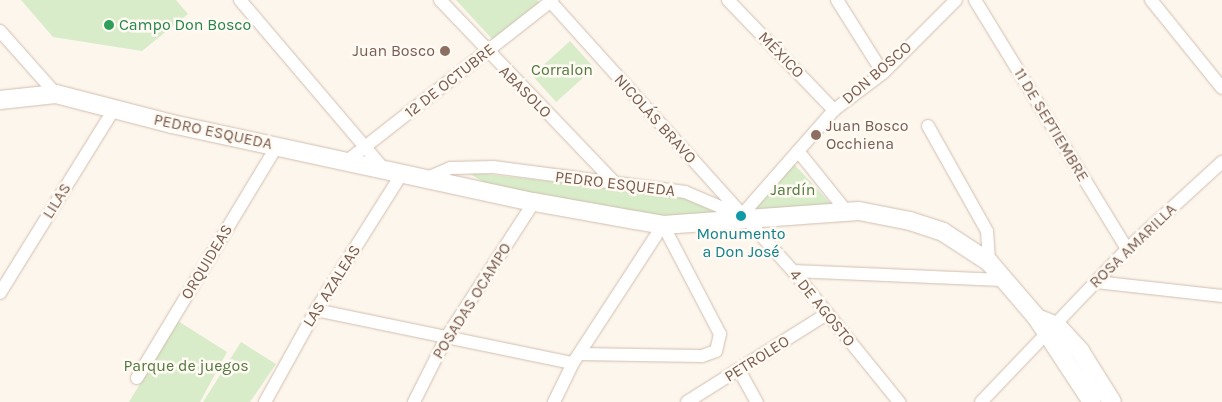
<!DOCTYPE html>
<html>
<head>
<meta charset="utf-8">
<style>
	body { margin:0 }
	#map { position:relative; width:1222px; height:402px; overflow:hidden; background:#fdf6ec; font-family:Karla,sans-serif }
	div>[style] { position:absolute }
	.green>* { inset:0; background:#d8ecc9; transform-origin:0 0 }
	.roads { filter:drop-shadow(0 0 1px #d1beb0) drop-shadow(0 0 1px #d1beb0) }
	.street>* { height:12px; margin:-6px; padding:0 6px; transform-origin:6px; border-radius:6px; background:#fff }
	.secondary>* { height:18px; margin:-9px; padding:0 9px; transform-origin:9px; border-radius:9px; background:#fff }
	.dots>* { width:14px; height:14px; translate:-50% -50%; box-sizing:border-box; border:2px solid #fffaf3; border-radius:50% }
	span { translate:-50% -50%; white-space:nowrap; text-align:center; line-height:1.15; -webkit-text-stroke:5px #fffaf3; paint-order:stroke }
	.leisure-label { font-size:16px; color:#27864d }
	.left { translate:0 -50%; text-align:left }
	.education-label { font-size:16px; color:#785e54 }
	.right { translate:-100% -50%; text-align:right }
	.street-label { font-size:16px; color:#7a5c4d }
	.park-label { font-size:16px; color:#537a41 }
	.culture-label { font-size:16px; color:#0d838f }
</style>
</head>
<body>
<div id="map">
	<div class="green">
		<div style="clip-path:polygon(21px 0,176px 0,188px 14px,142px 51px,53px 37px)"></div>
		<div style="clip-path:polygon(456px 0,537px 0,541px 4px,493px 40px)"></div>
		<div style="left:570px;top:41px;width:36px;height:51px;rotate:48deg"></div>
		<div style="clip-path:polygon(793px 163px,833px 206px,755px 209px)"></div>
		<div style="clip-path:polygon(467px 172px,683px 196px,719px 214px,658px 220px,488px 185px)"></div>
		<div style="clip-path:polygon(178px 321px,227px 352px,200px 402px,129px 402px)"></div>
		<div style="clip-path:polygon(241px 342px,276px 364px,250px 402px,203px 402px)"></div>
	</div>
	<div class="roads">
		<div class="street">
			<div style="left:240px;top:0;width:221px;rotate:49.6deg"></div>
			<div style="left:440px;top:0;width:250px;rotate:46.3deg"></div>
			<div style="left:549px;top:0;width:365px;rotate:48deg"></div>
			<div style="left:793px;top:271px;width:169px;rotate:51deg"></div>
			<div style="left:728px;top:0;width:153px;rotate:46.1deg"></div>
			<div style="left:837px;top:0;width:86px;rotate:57.8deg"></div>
			<div style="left:975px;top:0;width:292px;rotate:58.6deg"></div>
			<div style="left:1151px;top:0;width:113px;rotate:51.1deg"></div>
			<div style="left:0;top:31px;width:84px;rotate:48.4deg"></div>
			<div style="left:928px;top:126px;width:120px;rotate:60.7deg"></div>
			<div style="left:987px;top:231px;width:31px;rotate:86deg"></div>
			<div style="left:798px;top:151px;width:78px;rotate:51.2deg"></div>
			<div style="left:347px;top:161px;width:261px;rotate:-38.1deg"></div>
			<div style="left:427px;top:178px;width:26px;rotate:-23deg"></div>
			<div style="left:451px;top:168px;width:42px;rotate:-1.4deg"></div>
			<div style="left:493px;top:167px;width:194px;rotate:7.4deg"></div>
			<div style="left:685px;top:192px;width:56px;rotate:22.9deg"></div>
			<div style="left:741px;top:216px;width:141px;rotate:-48.7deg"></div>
			<div style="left:834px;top:110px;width:61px;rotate:-37.1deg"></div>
			<div style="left:883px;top:73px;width:103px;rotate:-45deg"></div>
			<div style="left:793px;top:271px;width:209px;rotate:2.5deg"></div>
			<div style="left:1096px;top:282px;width:127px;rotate:6.3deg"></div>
			<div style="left:0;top:293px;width:216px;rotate:-58.2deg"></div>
			<div style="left:316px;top:310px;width:262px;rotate:11.7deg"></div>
			<div style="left:739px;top:370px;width:37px;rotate:61deg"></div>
			<div style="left:137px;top:378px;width:271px;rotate:-58.9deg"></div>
			<div style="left:265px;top:402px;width:105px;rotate:-61deg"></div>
			<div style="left:316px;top:310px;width:163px;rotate:-57.8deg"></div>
			<div style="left:414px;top:402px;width:72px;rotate:-63.4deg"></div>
			<div style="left:446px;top:338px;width:162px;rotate:-57.1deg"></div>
			<div style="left:554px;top:402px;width:43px;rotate:-64deg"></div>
			<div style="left:573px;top:363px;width:165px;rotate:-56.9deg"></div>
			<div style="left:663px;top:225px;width:123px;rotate:62.4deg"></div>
			<div style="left:720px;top:334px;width:17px;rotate:103deg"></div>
			<div style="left:716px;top:351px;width:15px;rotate:160deg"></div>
			<div style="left:702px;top:356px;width:123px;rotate:-179.1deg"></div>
			<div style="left:687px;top:402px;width:163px;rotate:-32.2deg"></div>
			<div style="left:981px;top:402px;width:211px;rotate:-46.3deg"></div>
			<div style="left:1127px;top:249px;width:129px;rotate:-42.5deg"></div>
		</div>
		<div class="secondary">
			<div style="left:0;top:100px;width:56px;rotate:-6.1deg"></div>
			<div style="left:56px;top:94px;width:120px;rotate:14.5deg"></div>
			<div style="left:172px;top:124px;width:370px;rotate:12.2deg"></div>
			<div style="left:534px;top:202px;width:131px;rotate:10.1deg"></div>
			<div style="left:663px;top:225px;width:196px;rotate:-4.1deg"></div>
			<div style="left:859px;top:211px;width:52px;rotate:11.1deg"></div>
			<div style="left:910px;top:221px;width:35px;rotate:18deg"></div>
			<div style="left:943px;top:232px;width:55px;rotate:33.1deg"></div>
			<div style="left:989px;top:262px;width:74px;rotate:49.4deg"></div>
			<div style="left:1037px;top:318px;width:100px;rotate:56.8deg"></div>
			<div style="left:1042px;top:320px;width:16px;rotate:22deg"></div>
			<div style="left:1057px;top:326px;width:34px;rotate:47deg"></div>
			<div style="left:1080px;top:351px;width:60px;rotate:57.9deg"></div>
		</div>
	</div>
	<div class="dots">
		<div style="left:109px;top:25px;background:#2e9e5b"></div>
		<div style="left:445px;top:51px;background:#8d6e63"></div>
		<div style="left:816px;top:135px;background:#8d6e63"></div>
		<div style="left:741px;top:216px;background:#0f9aa8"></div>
	</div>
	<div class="leisure-label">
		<span class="left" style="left:119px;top:25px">Campo Don Bosco</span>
	</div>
	<div class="education-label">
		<span class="right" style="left:435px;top:51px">Juan Bosco</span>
		<span class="left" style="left:826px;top:135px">Juan Bosco<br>Occhiena</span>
	</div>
	<div class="street-label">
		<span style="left:781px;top:55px;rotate:46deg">MÉXICO</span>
		<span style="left:877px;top:73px;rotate:-41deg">DON BOSCO</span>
		<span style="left:450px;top:81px;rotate:-38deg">12 DE OCTUBRE</span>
		<span style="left:525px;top:92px;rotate:45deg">ABASOLO</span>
		<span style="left:655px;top:119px;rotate:48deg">NICOLÁS BRAVO</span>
		<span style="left:1051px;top:125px;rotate:59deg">11 DE SEPTIEMBRE</span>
		<span style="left:213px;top:132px;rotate:12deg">PEDRO ESQUEDA</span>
		<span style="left:615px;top:184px;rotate:7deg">PEDRO ESQUEDA</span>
		<span style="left:57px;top:201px;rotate:-58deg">LILAS</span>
		<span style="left:1133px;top:246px;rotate:-44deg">ROSA AMARILLA</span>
		<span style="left:207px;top:262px;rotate:-59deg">ORQUIDEAS</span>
		<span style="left:332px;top:286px;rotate:-58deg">LAS AZALEAS</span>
		<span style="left:472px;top:301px;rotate:-58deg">POSADAS OCAMPO</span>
		<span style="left:822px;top:308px;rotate:51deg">4 DE AGOSTO</span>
		<span style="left:757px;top:359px;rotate:-32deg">PETROLEO</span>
	</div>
	<div class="park-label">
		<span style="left:562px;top:70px">Corralon</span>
		<span style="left:793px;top:190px">Jardín</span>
		<span style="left:186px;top:366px">Parque de juegos</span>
	</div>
	<div class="culture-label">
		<span style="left:741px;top:243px">Monumento<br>a Don José</span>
	</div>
</div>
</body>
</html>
